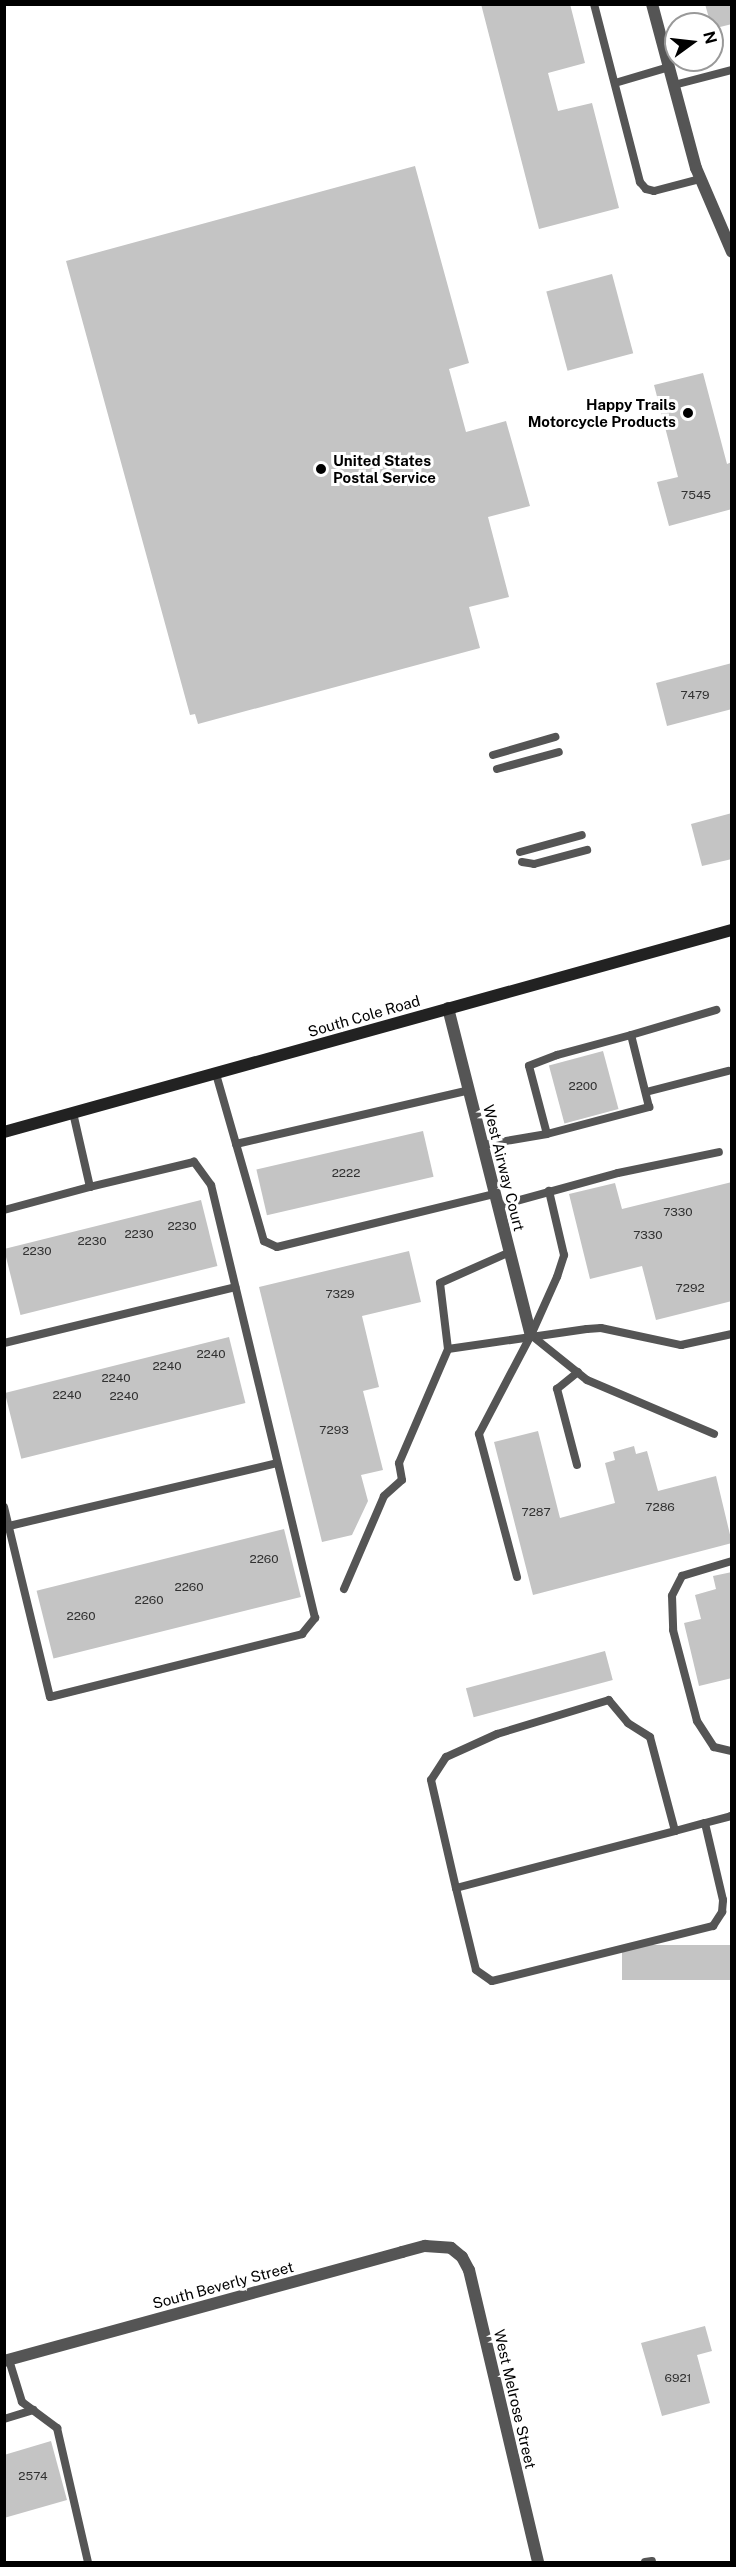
<!DOCTYPE html>
<html>
<head>
<meta charset="utf-8">
<style>
	body { margin:0 }
	#map { position:relative; width:736px; height:2567px; overflow:hidden; background:#fff; font-family:"Public Sans",sans-serif }
	div>[style] { position:absolute }
	.building>* { inset:0; background:#c4c4c4; transform-origin:0 0 }
	.lane>* { height:8px; margin:-4px; padding:0 4px; transform-origin:4px; border-radius:4px; background:#555 }
	.street>* { height:12px; margin:-6px; padding:0 6px; transform-origin:6px; border-radius:6px; background:#555 }
	.secondary>* { height:12px; margin:-6px; padding:0 6px; transform-origin:6px; border-radius:6px; background:#222 }
	.dots>* { width:16px; height:16px; translate:-50% -50%; box-sizing:border-box; border:3px solid #fff; border-radius:50% }
	span { translate:-50% -50%; white-space:nowrap; text-align:center; line-height:1.15; -webkit-text-stroke:6px #fff; paint-order:stroke }
	.number-label { font-size:12px; color:#313131 }
	.number-label span { -webkit-text-stroke-width:0 }
	.poi-label { font-size:15px; color:#000; font-weight:700 }
	.right { translate:-100% -50%; text-align:right }
	.left { translate:0 -50%; text-align:left }
	.street-label { font-size:15px; color:#000 }
	.frame { position:absolute; inset:0; border:6px solid #000; pointer-events:none }
	.north { position:absolute; left:664px; top:12px; width:60px; height:60px; box-sizing:border-box; background:#fff; border:2px solid #999; border-radius:50%; rotate:75deg; font-size:16px; font-weight:700; line-height:24px; text-align:center; color:#000 }
	.north::after { content:''; display:block; margin:auto; width:21px; height:27px; background:#000; clip-path:polygon(50% 0,100% 100%,50% 72%,0 100%) }
</style>
</head>
<body>
<div id="map">
	<div class="building">
		<div style="clip-path:polygon(481px 4px,570px 4px,585px 63px,548px 73px,558px 111px,592px 103px,619px 208px,539px 229px)"></div>
		<div style="clip-path:polygon(705px 4px,732px 4px,732px 24px,712px 29px)"></div>
		<div style="clip-path:polygon(415px 166px,469px 363px,449px 369px,466px 432px,506px 421px,530px 506px,488px 517px,509px 597px,469px 607px,480px 648px,198px 724px,195px 714px,190px 715px,66px 261px)"></div>
		<div style="left:612px;top:274px;width:82px;height:68px;rotate:75deg"></div>
		<div style="clip-path:polygon(703px 373px,727px 464px,732px 462px,732px 509px,669px 526px,657px 482px,678px 477px,654px 385px)"></div>
		<div style="clip-path:polygon(732px 663px,732px 709px,667px 726px,656px 683px)"></div>
		<div style="clip-path:polygon(732px 813px,732px 859px,702px 866px,691px 824px)"></div>
		<div style="left:603px;top:1051px;width:60px;height:56px;rotate:75deg"></div>
		<div style="left:423px;top:1131px;width:47px;height:171px;rotate:77deg"></div>
		<div style="clip-path:polygon(732px 1182px,732px 1301px,656px 1320px,642px 1266px,590px 1279px,569px 1194px,615px 1183px,622px 1209px)"></div>
		<div style="left:201px;top:1200px;width:68px;height:203px;rotate:76deg"></div>
		<div style="clip-path:polygon(409px 1251px,421px 1302px,362px 1316px,379px 1387px,363px 1391px,383px 1470px,361px 1475px,368px 1501px,352px 1535px,322px 1542px,259px 1287px)"></div>
		<div style="left:229px;top:1337px;width:68px;height:231px;rotate:76deg"></div>
		<div style="clip-path:polygon(538px 1431px,560px 1518px,615px 1503px,605px 1463px,615px 1460px,613px 1452px,634px 1446px,636px 1454px,647px 1451px,658px 1491px,716px 1476px,732px 1543px,533px 1595px,494px 1442px)"></div>
		<div style="left:284px;top:1529px;width:70px;height:255px;rotate:76deg"></div>
		<div style="clip-path:polygon(732px 1572px,732px 1678px,699px 1686px,684px 1623px,701px 1619px,695px 1595px,716px 1589px,713px 1576px)"></div>
		<div style="left:605px;top:1651px;width:30px;height:144px;rotate:75deg"></div>
		<div style="left:732px;top:1945px;width:35px;height:110px;rotate:90deg"></div>
		<div style="clip-path:polygon(705px 2326px,712px 2351px,697px 2355px,710px 2403px,662px 2416px,641px 2343px)"></div>
		<div style="clip-path:polygon(51px 2441px,67px 2500px,4px 2518px,4px 2455px)"></div>
	</div>
	<div class="lane">
		<div style="left:594px;top:4px;width:184px;rotate:75.5deg"></div>
		<div style="left:640px;top:182px;width:9px;rotate:49deg"></div>
		<div style="left:646px;top:189px;width:8px;rotate:14deg"></div>
		<div style="left:654px;top:191px;width:48px;rotate:-14.6deg"></div>
		<div style="left:615px;top:83px;width:56px;rotate:-16.5deg"></div>
		<div style="left:674px;top:85px;width:60px;rotate:-14.5deg"></div>
		<div style="left:493px;top:755px;width:65px;rotate:-16.2deg"></div>
		<div style="left:497px;top:769px;width:64px;rotate:-15.3deg"></div>
		<div style="left:520px;top:852px;width:64px;rotate:-15.3deg"></div>
		<div style="left:522px;top:862px;width:12px;rotate:9deg"></div>
		<div style="left:534px;top:864px;width:55px;rotate:-14.8deg"></div>
		<div style="left:631px;top:1035px;width:89px;rotate:-16.4deg"></div>
		<div style="left:216px;top:1074px;width:174px;rotate:74deg"></div>
		<div style="left:264px;top:1241px;width:14px;rotate:25deg"></div>
		<div style="left:277px;top:1247px;width:224px;rotate:-13.7deg"></div>
		<div style="left:646px;top:1092px;width:85px;rotate:-14.4deg"></div>
		<div style="left:236px;top:1144px;width:239px;rotate:-13deg"></div>
		<div style="left:483px;top:1145px;width:65px;rotate:-9.8deg"></div>
		<div style="left:547px;top:1134px;width:106px;rotate:-14.8deg"></div>
		<div style="left:649px;top:1107px;width:74px;rotate:-104deg"></div>
		<div style="left:631px;top:1035px;width:77px;rotate:164.9deg"></div>
		<div style="left:557px;top:1055px;width:30px;rotate:159deg"></div>
		<div style="left:529px;top:1066px;width:70px;rotate:75.2deg"></div>
		<div style="left:498px;top:1206px;width:124px;rotate:-15.4deg"></div>
		<div style="left:618px;top:1173px;width:103px;rotate:-11.7deg"></div>
		<div style="left:4px;top:1210px;width:89px;rotate:-15deg"></div>
		<div style="left:531px;top:1335px;width:72px;rotate:38.8deg"></div>
		<div style="left:587px;top:1380px;width:138px;rotate:23deg"></div>
		<div style="left:4px;top:1343px;width:238px;rotate:-13.6deg"></div>
		<div style="left:448px;top:1349px;width:140px;rotate:-8.2deg"></div>
		<div style="left:587px;top:1329px;width:14px;rotate:-4deg"></div>
		<div style="left:601px;top:1328px;width:82px;rotate:12deg"></div>
		<div style="left:681px;top:1345px;width:52px;rotate:-12.2deg"></div>
		<div style="left:577px;top:1465px;width:79px;rotate:-104.7deg"></div>
		<div style="left:557px;top:1389px;width:27px;rotate:-39deg"></div>
		<div style="left:4px;top:1507px;width:195px;rotate:76.4deg"></div>
		<div style="left:50px;top:1697px;width:260px;rotate:-14deg"></div>
		<div style="left:302px;top:1634px;width:21px;rotate:-51deg"></div>
		<div style="left:315px;top:1618px;width:445px;rotate:-103.5deg"></div>
		<div style="left:211px;top:1185px;width:29px;rotate:-126deg"></div>
		<div style="left:194px;top:1162px;width:107px;rotate:166.5deg"></div>
		<div style="left:90px;top:1187px;width:76px;rotate:-102.9deg"></div>
		<div style="left:9px;top:1526px;width:275px;rotate:-13.2deg"></div>
		<div style="left:732px;top:1561px;width:52px;rotate:163.3deg"></div>
		<div style="left:682px;top:1576px;width:22px;rotate:117deg"></div>
		<div style="left:672px;top:1596px;width:34px;rotate:88deg"></div>
		<div style="left:673px;top:1630px;width:94px;rotate:75.2deg"></div>
		<div style="left:697px;top:1721px;width:31px;rotate:57deg"></div>
		<div style="left:714px;top:1747px;width:18px;rotate:13deg"></div>
		<div style="left:517px;top:1577px;width:148px;rotate:-104.9deg"></div>
		<div style="left:479px;top:1434px;width:112px;rotate:-62.3deg"></div>
		<div style="left:531px;top:1335px;width:64px;rotate:-65.9deg"></div>
		<div style="left:557px;top:1277px;width:23px;rotate:-72deg"></div>
		<div style="left:564px;top:1255px;width:66px;rotate:-103.2deg"></div>
		<div style="left:344px;top:1589px;width:101px;rotate:-66.7deg"></div>
		<div style="left:384px;top:1496px;width:24px;rotate:-42deg"></div>
		<div style="left:402px;top:1480px;width:17px;rotate:-100deg"></div>
		<div style="left:399px;top:1463px;width:124px;rotate:-66.7deg"></div>
		<div style="left:448px;top:1349px;width:66px;rotate:-96.9deg"></div>
		<div style="left:440px;top:1283px;width:77px;rotate:-23.9deg"></div>
		<div style="left:675px;top:1831px;width:97px;rotate:-104.9deg"></div>
		<div style="left:650px;top:1737px;width:26px;rotate:-148deg"></div>
		<div style="left:628px;top:1723px;width:30px;rotate:-130deg"></div>
		<div style="left:609px;top:1700px;width:117px;rotate:163.1deg"></div>
		<div style="left:497px;top:1734px;width:56px;rotate:155.7deg"></div>
		<div style="left:446px;top:1757px;width:27px;rotate:123deg"></div>
		<div style="left:431px;top:1780px;width:111px;rotate:77deg"></div>
		<div style="left:456px;top:1888px;width:226px;rotate:-14.6deg"></div>
		<div style="left:675px;top:1831px;width:31px;rotate:-15deg"></div>
		<div style="left:705px;top:1823px;width:27px;rotate:-15deg"></div>
		<div style="left:731px;top:1816px;width:1px"></div>
		<div style="left:456px;top:1888px;width:84px;rotate:76.3deg"></div>
		<div style="left:476px;top:1970px;width:19px;rotate:35deg"></div>
		<div style="left:492px;top:1981px;width:228px;rotate:-14deg"></div>
		<div style="left:713px;top:1926px;width:17px;rotate:-57deg"></div>
		<div style="left:722px;top:1912px;width:12px;rotate:-85deg"></div>
		<div style="left:723px;top:1900px;width:79px;rotate:-103.2deg"></div>
		<div style="left:9px;top:2360px;width:44px;rotate:72.8deg"></div>
		<div style="left:22px;top:2402px;width:44px;rotate:36.6deg"></div>
		<div style="left:57px;top:2428px;width:138px;rotate:77deg"></div>
		<div style="left:4px;top:2419px;width:31px;rotate:-17deg"></div>
		<div style="left:645px;top:2562px;width:7px;rotate:-8deg"></div>
	</div>
	<div class="street">
		<div style="left:652px;top:4px;width:170px;rotate:75deg"></div>
		<div style="left:696px;top:168px;width:91px;rotate:66.8deg"></div>
		<div style="left:448px;top:1008px;width:337px;rotate:75.8deg"></div>
		<div style="left:4px;top:2361px;width:413px;rotate:-15.3deg"></div>
		<div style="left:402px;top:2252px;width:24px;rotate:-15deg"></div>
		<div style="left:425px;top:2246px;width:26px;rotate:4deg"></div>
		<div style="left:451px;top:2248px;width:14px;rotate:39deg"></div>
		<div style="left:462px;top:2257px;width:15px;rotate:62deg"></div>
		<div style="left:469px;top:2270px;width:300px;rotate:76.7deg"></div>
	</div>
	<div class="secondary">
		<div style="left:4px;top:1132px;width:756px;rotate:-15.51deg"></div>
	</div>
	<div class="dots">
		<div style="left:688px;top:413px;background:#000"></div>
		<div style="left:321px;top:469px;background:#000"></div>
	</div>
	<div class="number-label">
		<span style="left:696px;top:496px">7545</span>
		<span style="left:695px;top:696px">7479</span>
		<span style="left:583px;top:1087px">2200</span>
		<span style="left:346px;top:1174px">2222</span>
		<span style="left:678px;top:1213px">7330</span>
		<span style="left:182px;top:1227px">2230</span>
		<span style="left:139px;top:1235px">2230</span>
		<span style="left:648px;top:1236px">7330</span>
		<span style="left:92px;top:1242px">2230</span>
		<span style="left:37px;top:1252px">2230</span>
		<span style="left:690px;top:1289px">7292</span>
		<span style="left:340px;top:1295px">7329</span>
		<span style="left:211px;top:1355px">2240</span>
		<span style="left:167px;top:1367px">2240</span>
		<span style="left:116px;top:1379px">2240</span>
		<span style="left:67px;top:1396px">2240</span>
		<span style="left:124px;top:1397px">2240</span>
		<span style="left:334px;top:1431px">7293</span>
		<span style="left:660px;top:1508px">7286</span>
		<span style="left:536px;top:1513px">7287</span>
		<span style="left:264px;top:1560px">2260</span>
		<span style="left:189px;top:1588px">2260</span>
		<span style="left:149px;top:1601px">2260</span>
		<span style="left:81px;top:1617px">2260</span>
		<span style="left:678px;top:2379px">6921</span>
		<span style="left:33px;top:2477px">2574</span>
	</div>
	<div class="poi-label">
		<span class="right" style="left:676px;top:413px">Happy Trails<br>Motorcycle Products</span>
		<span class="left" style="left:333px;top:469px">United States<br>Postal Service</span>
	</div>
	<div class="street-label">
		<span style="left:364px;top:1016px;rotate:-16deg">South Cole Road</span>
		<span style="left:504px;top:1168px;rotate:76deg">West Airway Court</span>
		<span style="left:223px;top:2285px;rotate:-15deg">South Beverly Street</span>
		<span style="left:515px;top:2399px;rotate:77deg">West Melrose Street</span>
	</div>
	<div class="frame"></div>
	<div class="north">N</div>
</div>
</body>
</html>
